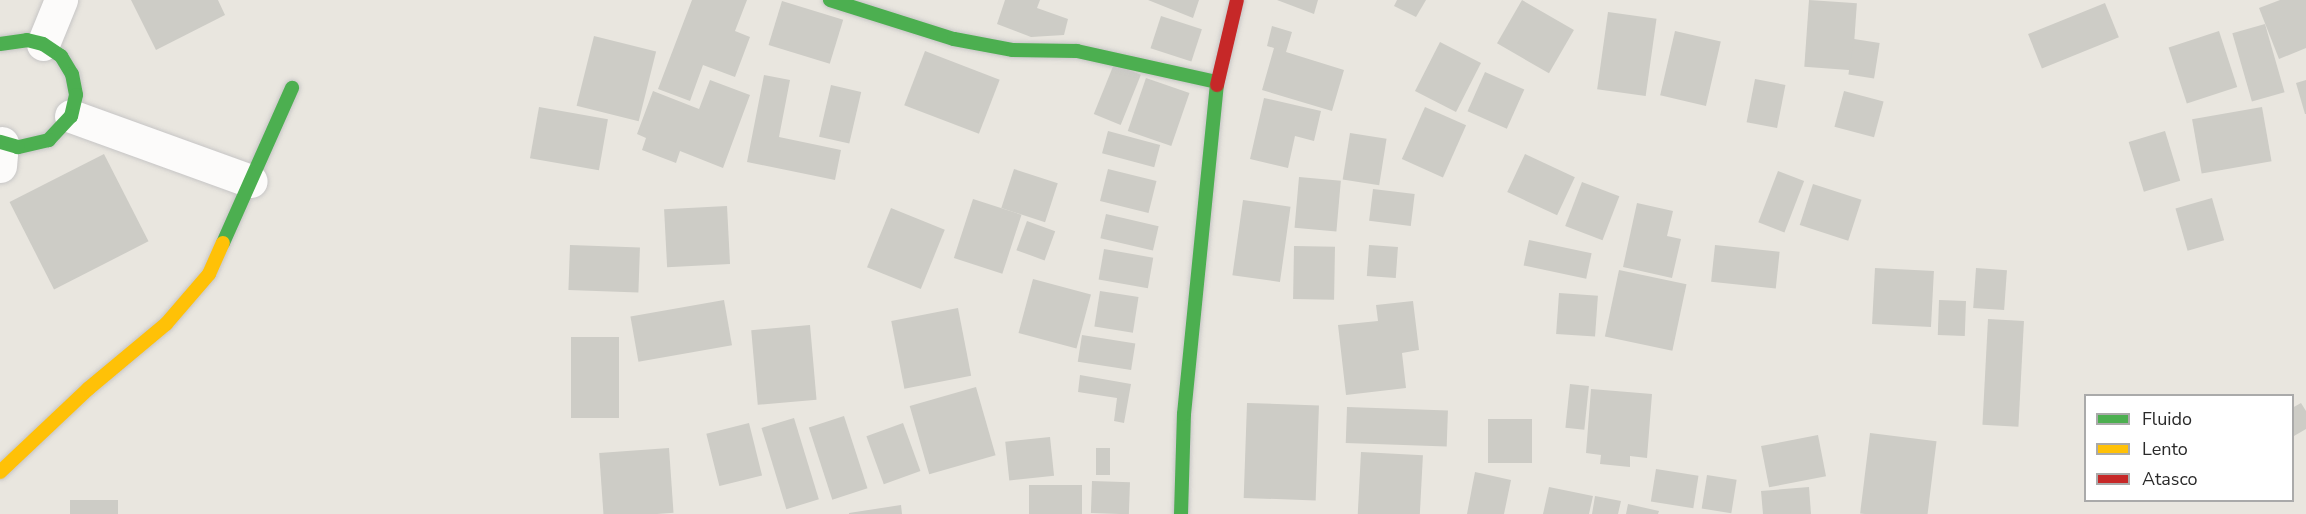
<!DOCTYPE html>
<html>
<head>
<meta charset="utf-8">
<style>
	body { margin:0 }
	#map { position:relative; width:2306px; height:514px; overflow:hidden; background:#e9e6df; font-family:"Nunito Sans",sans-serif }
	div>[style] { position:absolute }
	.building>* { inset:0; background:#cdccc6; transform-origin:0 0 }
	.roads { filter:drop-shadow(0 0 2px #c6c5c5) drop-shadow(0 0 2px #c6c5c5) }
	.street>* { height:33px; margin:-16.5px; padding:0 16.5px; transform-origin:16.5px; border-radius:16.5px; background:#fcfbfa }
	.fast>* { height:14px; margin:-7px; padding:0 7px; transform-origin:7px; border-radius:7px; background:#4caf50 }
	.slow>* { height:14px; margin:-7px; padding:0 7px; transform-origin:7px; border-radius:7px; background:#ffc107 }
	.jam>* { height:14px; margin:-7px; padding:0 7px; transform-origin:7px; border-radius:7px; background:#c62828 }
	span { translate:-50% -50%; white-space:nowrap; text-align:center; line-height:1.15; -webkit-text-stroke:5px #fff; paint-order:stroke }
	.legend { position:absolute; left:2084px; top:394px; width:210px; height:108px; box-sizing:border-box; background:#fff; border:2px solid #aaa; margin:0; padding:8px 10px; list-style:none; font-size:18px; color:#2a2a2a }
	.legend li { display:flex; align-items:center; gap:12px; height:30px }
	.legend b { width:30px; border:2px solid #aaa }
</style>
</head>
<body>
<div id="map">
	<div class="building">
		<div style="clip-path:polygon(131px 0,218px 0,225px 15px,156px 50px)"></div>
		<div style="clip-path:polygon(692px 0,747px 0,735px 31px,750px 37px,735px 77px,703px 65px,690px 101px,658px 89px)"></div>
		<div style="clip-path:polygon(1005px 0,1040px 0,1037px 8px,1068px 19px,1064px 35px,1031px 37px,997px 24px)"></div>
		<div style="clip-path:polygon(1148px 0,1199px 0,1193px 18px)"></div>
		<div style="clip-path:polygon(1277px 0,1318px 0,1314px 14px)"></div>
		<div style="clip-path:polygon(1397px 0,1426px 0,1416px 17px,1394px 6px)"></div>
		<div style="left:1522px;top:0;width:60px;height:50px;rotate:30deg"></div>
		<div style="left:1809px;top:0;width:48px;height:67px;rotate:4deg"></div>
		<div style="clip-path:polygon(2280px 0,2306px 0,2306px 48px,2279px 59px,2259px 8px)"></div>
		<div style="left:782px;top:1px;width:64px;height:46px;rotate:17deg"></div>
		<div style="left:2105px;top:3px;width:37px;height:83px;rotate:68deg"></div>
		<div style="left:1608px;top:12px;width:49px;height:78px;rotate:8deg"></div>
		<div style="left:1161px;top:16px;width:43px;height:34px;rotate:18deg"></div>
		<div style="left:2265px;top:24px;width:71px;height:34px;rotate:74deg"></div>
		<div style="clip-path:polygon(1272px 26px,1292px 32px,1286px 52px,1344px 70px,1332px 111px,1262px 90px,1274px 48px,1267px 46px)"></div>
		<div style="left:1675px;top:31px;width:47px;height:66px;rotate:13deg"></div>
		<div style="left:2219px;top:31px;width:59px;height:53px;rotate:72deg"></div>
		<div style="left:594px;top:36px;width:64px;height:72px;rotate:14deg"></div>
		<div style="left:1854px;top:39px;width:26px;height:36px;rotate:9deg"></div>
		<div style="left:1440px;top:42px;width:46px;height:55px;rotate:27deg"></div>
		<div style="left:925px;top:51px;width:80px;height:58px;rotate:21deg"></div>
		<div style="left:1114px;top:64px;width:29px;height:54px;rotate:22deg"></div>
		<div style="left:1485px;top:72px;width:43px;height:43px;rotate:24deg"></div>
		<div style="clip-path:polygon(764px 75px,790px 80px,779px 137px,841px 150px,835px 180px,747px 162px)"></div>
		<div style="left:1146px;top:78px;width:46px;height:56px;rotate:19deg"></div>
		<div style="left:1755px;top:79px;width:31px;height:44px;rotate:11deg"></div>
		<div style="clip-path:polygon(710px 80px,750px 95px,723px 168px,680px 151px,676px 163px,642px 150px,646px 138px,637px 134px,653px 91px,699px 109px)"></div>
		<div style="clip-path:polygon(2306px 80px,2306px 114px,2305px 114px,2296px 83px)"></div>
		<div style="left:831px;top:85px;width:31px;height:53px;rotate:13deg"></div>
		<div style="left:1844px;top:91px;width:41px;height:37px;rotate:15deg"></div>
		<div style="clip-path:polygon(1264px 98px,1321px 111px,1314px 141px,1295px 136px,1288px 168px,1250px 159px)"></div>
		<div style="left:539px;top:107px;width:70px;height:52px;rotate:10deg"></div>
		<div style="left:1425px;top:107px;width:45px;height:57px;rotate:24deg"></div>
		<div style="left:2262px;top:107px;width:55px;height:71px;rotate:80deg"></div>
		<div style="left:1108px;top:131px;width:54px;height:23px;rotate:15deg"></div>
		<div style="left:2165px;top:131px;width:52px;height:38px;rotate:73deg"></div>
		<div style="left:1350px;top:133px;width:37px;height:47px;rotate:9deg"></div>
		<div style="left:104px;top:154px;width:98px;height:106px;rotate:63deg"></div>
		<div style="left:1525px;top:154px;width:55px;height:42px;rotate:25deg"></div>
		<div style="left:1014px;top:169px;width:46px;height:41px;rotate:18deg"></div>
		<div style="left:1108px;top:169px;width:50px;height:33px;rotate:14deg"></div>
		<div style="left:1778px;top:171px;width:28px;height:55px;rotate:21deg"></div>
		<div style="left:1299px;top:177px;width:42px;height:51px;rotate:5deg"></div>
		<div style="left:1582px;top:182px;width:40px;height:47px;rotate:21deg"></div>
		<div style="left:1813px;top:184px;width:51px;height:43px;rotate:18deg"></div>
		<div style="left:1373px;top:189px;width:42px;height:32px;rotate:7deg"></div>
		<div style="left:2212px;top:198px;width:44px;height:38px;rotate:74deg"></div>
		<div style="left:973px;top:199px;width:51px;height:62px;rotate:18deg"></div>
		<div style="left:1243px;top:200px;width:48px;height:76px;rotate:8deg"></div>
		<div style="clip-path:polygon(1637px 203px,1673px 211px,1667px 236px,1681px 239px,1672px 278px,1623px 267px)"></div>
		<div style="left:727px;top:206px;width:58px;height:63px;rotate:87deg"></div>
		<div style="left:891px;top:208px;width:58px;height:64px;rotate:22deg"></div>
		<div style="left:1106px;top:214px;width:54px;height:25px;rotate:13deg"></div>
		<div style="left:1027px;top:221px;width:30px;height:31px;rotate:20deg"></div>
		<div style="left:1529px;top:240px;width:64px;height:26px;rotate:12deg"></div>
		<div style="left:570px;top:245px;width:70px;height:45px;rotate:2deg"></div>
		<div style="left:1369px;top:245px;width:29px;height:31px;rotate:4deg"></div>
		<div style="left:1715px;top:245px;width:65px;height:37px;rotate:6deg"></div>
		<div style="left:1294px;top:246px;width:41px;height:53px;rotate:1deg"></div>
		<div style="left:1104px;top:249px;width:50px;height:31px;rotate:10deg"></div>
		<div style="left:1875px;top:268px;width:59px;height:56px;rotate:3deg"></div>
		<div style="left:1976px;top:268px;width:31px;height:40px;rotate:4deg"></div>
		<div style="left:1619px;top:270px;width:69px;height:68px;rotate:12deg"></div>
		<div style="left:1033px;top:279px;width:60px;height:56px;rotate:15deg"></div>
		<div style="left:1100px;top:291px;width:39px;height:36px;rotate:9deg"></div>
		<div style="left:1559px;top:293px;width:39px;height:41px;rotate:4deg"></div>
		<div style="left:724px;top:300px;width:46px;height:95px;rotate:80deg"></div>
		<div style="left:1939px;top:300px;width:27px;height:35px;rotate:2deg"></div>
		<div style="clip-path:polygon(1413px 301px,1419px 350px,1402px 353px,1406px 388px,1346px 395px,1338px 325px,1378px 321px,1376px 305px)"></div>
		<div style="left:958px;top:308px;width:69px;height:68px;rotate:79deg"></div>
		<div style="left:1988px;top:319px;width:36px;height:106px;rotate:3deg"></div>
		<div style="left:810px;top:325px;width:75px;height:59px;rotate:85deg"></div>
		<div style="left:1082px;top:335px;width:54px;height:27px;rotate:9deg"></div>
		<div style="left:571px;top:337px;width:48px;height:81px"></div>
		<div style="clip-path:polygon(1080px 375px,1131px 384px,1124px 423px,1114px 421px,1117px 398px,1078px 392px)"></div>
		<div style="left:1570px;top:384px;width:19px;height:44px;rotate:6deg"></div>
		<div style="left:976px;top:387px;width:71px;height:69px;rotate:74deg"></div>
		<div style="clip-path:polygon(1591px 389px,1652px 394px,1647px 458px,1630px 456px,1630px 467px,1600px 464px,1601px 455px,1586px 453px)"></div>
		<div style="left:1247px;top:403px;width:72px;height:95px;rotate:2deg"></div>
		<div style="clip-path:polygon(2301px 403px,2306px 411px,2306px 429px,2294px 436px,2292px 408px)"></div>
		<div style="left:1347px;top:407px;width:101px;height:36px;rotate:2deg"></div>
		<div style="left:844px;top:416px;width:76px;height:37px;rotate:72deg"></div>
		<div style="left:794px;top:418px;width:85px;height:34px;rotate:73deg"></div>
		<div style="left:1488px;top:419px;width:44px;height:44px"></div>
		<div style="left:749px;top:423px;width:54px;height:44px;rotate:76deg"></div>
		<div style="left:903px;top:423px;width:51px;height:39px;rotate:70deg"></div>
		<div style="left:1870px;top:433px;width:67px;height:81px;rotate:7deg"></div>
		<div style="left:1818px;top:435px;width:42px;height:58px;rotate:79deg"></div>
		<div style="left:1050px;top:437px;width:39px;height:45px;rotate:84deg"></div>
		<div style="left:669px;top:448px;width:65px;height:70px;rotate:86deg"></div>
		<div style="left:1096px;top:448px;width:14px;height:27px"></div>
		<div style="left:1361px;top:452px;width:62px;height:62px;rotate:3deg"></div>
		<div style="left:1656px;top:469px;width:43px;height:33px;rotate:9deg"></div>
		<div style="clip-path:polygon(1475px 472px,1511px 480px,1504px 514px,1467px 514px)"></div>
		<div style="left:1707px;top:475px;width:30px;height:34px;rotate:9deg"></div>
		<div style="left:1092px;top:481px;width:38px;height:32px;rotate:2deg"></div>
		<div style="left:1029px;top:485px;width:53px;height:29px"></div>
		<div style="clip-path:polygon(1549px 487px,1593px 496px,1589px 514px,1543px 514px)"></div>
		<div style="clip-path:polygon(1809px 487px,1811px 514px,1763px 514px,1761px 491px)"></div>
		<div style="clip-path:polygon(1595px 496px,1621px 501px,1618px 514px,1592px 514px)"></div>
		<div style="left:118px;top:500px;width:14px;height:48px;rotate:90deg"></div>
		<div style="clip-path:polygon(1628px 504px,1659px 511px,1658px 514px,1626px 514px)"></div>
		<div style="clip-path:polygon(901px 505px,902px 514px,849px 514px,849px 513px)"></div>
	</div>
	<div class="roads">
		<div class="street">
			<div style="left:43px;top:44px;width:48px;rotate:-67.8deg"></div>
			<div style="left:71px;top:116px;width:191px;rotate:19.9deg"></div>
			<div style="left:0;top:166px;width:23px;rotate:-85deg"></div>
		</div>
		<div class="fast">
			<div style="left:830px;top:0;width:130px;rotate:17.5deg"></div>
			<div style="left:954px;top:39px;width:59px;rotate:10.7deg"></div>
			<div style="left:1012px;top:50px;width:65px;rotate:0.9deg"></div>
			<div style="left:1077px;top:51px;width:143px;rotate:12.5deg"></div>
			<div style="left:0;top:44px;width:27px;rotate:-8deg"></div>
			<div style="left:27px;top:40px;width:16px;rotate:14deg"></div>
			<div style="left:43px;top:44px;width:22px;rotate:34deg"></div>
			<div style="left:61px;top:56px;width:21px;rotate:59deg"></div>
			<div style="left:72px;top:74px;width:21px;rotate:79deg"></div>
			<div style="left:76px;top:95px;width:22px;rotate:103deg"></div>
			<div style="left:71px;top:116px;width:33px;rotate:133deg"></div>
			<div style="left:49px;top:140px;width:32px;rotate:167deg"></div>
			<div style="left:18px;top:147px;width:19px;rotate:-164deg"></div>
			<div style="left:223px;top:243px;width:170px;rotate:-66deg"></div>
			<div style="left:1181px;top:514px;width:100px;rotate:-88.3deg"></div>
			<div style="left:1184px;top:414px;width:331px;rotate:-84.3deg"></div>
		</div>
		<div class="slow">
			<div style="left:0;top:472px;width:121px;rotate:-43.3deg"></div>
			<div style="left:88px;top:389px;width:102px;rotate:-39.8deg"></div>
			<div style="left:166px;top:324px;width:66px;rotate:-49.3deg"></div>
			<div style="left:209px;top:274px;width:34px;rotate:-66deg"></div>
		</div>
		<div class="jam">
			<div style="left:1217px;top:85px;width:87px;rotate:-76.8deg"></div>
		</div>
	</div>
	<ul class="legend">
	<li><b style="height:8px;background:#4caf50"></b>Fluido</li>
	<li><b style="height:8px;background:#ffc107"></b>Lento</li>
	<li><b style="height:8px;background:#c62828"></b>Atasco</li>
	</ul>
</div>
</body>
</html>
